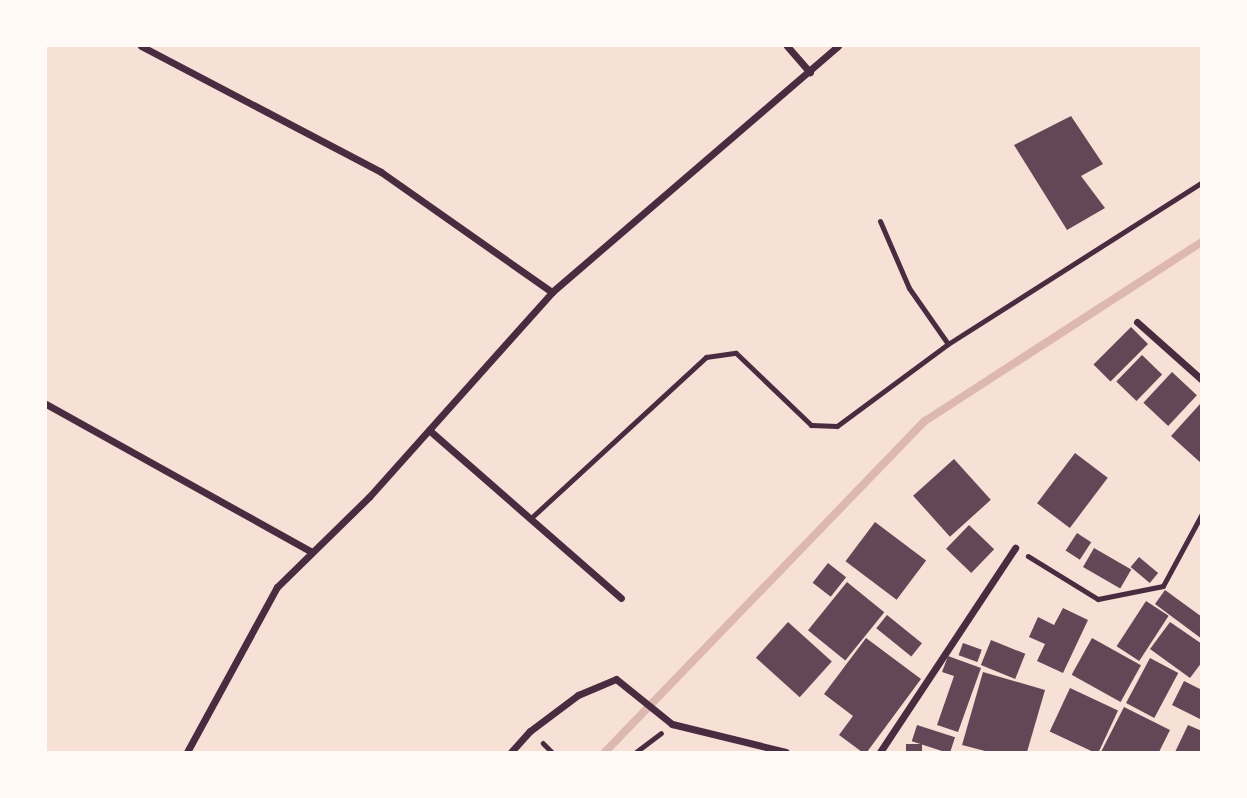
<!DOCTYPE html>
<html>
<head>
<meta charset="utf-8">
<style>
	body { margin:0 }
	#map { position:relative; width:1247px; height:798px; overflow:hidden; background:#f7e1d7; font-family:"Open Sans",sans-serif }
	div>[style] { position:absolute }
	.stream>* { height:8px; margin:-4px; padding:0 4px; transform-origin:4px; border-radius:4px; background:#dcb8b0 }
	.building>* { inset:0; background:#644757; transform-origin:0 0 }
	.path>* { height:4.5px; margin:-2.25px; padding:0 2.25px; transform-origin:2.25px; border-radius:2.25px; background:#4a2c40 }
	.service>* { height:5px; margin:-2.5px; padding:0 2.5px; transform-origin:2.5px; border-radius:2.5px; background:#4a2c40 }
	.minor>* { height:7px; margin:-3.5px; padding:0 3.5px; transform-origin:3.5px; border-radius:3.5px; background:#4a2c40 }
	span { translate:-50% -50%; white-space:nowrap; text-align:center; line-height:1.15; -webkit-text-stroke:7px #fffaf5; paint-order:stroke }
	.frame { position:absolute; inset:0; border:47px solid #fffaf5; pointer-events:none }
</style>
</head>
<body>
<div id="map">
	<div class="stream">
		<div style="left:605px;top:752px;width:460px;rotate:-46deg"></div>
		<div style="left:925px;top:421px;width:330px;rotate:-32.9deg"></div>
	</div>
	<div class="building">
		<div style="clip-path:polygon(1071px 116px,1103px 164px,1081px 176px,1105px 208px,1067px 230px,1014px 145px)"></div>
		<div style="left:1131px;top:327px;width:24px;height:53px;rotate:45deg"></div>
		<div style="left:1142px;top:355px;width:28px;height:37px;rotate:44deg"></div>
		<div style="left:1172px;top:372px;width:34px;height:42px;rotate:43deg"></div>
		<div style="clip-path:polygon(1200px 404px,1202px 406px,1202px 464px,1171px 436px)"></div>
		<div style="left:1075px;top:453px;width:41px;height:63px;rotate:37deg"></div>
		<div style="left:954px;top:459px;width:55px;height:55px;rotate:48deg"></div>
		<div style="left:875px;top:522px;width:64px;height:49px;rotate:37deg"></div>
		<div style="left:969px;top:525px;width:35px;height:33px;rotate:44deg"></div>
		<div style="left:1077px;top:533px;width:17px;height:21px;rotate:33deg"></div>
		<div style="left:1094px;top:548px;width:43px;height:22px;rotate:30deg"></div>
		<div style="left:1139px;top:557px;width:25px;height:13px;rotate:40deg"></div>
		<div style="left:828px;top:563px;width:23px;height:25px;rotate:38deg"></div>
		<div style="left:847px;top:582px;width:48px;height:62px;rotate:39deg"></div>
		<div style="clip-path:polygon(1165px 590px,1202px 617px,1202px 639px,1155px 604px)"></div>
		<div style="left:1146px;top:601px;width:27px;height:54px;rotate:33deg"></div>
		<div style="clip-path:polygon(1063px 608px,1088px 620px,1063px 673px,1037px 661px,1045px 644px,1029px 637px,1038px 617px,1054px 625px)"></div>
		<div style="left:887px;top:615px;width:45px;height:17px;rotate:39deg"></div>
		<div style="left:788px;top:622px;width:59px;height:48px;rotate:42deg"></div>
		<div style="clip-path:polygon(1170px 622px,1202px 644px,1202px 662px,1190px 678px,1150px 649px)"></div>
		<div style="clip-path:polygon(866px 638px,921px 679px,867px 752px,862px 752px,839px 735px,853px 716px,824px 694px)"></div>
		<div style="left:1092px;top:638px;width:56px;height:42px;rotate:29deg"></div>
		<div style="left:991px;top:640px;width:37px;height:27px;rotate:22deg"></div>
		<div style="left:963px;top:643px;width:20px;height:13px;rotate:20deg"></div>
		<div style="clip-path:polygon(948px 656px,981px 668px,958px 732px,937px 725px,954px 676px,942px 672px)"></div>
		<div style="left:1150px;top:658px;width:32px;height:51px;rotate:28deg"></div>
		<div style="clip-path:polygon(983px 672px,1045px 690px,1027px 752px,989px 752px,962px 745px)"></div>
		<div style="clip-path:polygon(1184px 681px,1202px 690px,1202px 720px,1172px 705px)"></div>
		<div style="left:1070px;top:688px;width:53px;height:48px;rotate:25deg"></div>
		<div style="clip-path:polygon(1124px 707px,1170px 730px,1159px 752px,1101px 752px)"></div>
		<div style="left:917px;top:725px;width:40px;height:17px;rotate:18deg"></div>
		<div style="clip-path:polygon(1188px 725px,1202px 731px,1202px 752px,1175px 752px)"></div>
		<div style="left:906px;top:744px;width:16px;height:8px"></div>
	</div>
	<div class="path">
		<div style="left:1028px;top:556px;width:82px;rotate:31.6deg"></div>
		<div style="left:1098px;top:599px;width:66px;rotate:-11.3deg"></div>
		<div style="left:1163px;top:586px;width:82px;rotate:-61.6deg"></div>
		<div style="left:543px;top:743px;width:13px;rotate:45deg"></div>
		<div style="left:636px;top:752px;width:31px;rotate:-37deg"></div>
	</div>
	<div class="service">
		<div style="left:880px;top:221px;width:73px;rotate:66.6deg"></div>
		<div style="left:909px;top:288px;width:68px;rotate:55.1deg"></div>
		<div style="left:531px;top:518px;width:238px;rotate:-42.6deg"></div>
		<div style="left:706px;top:357px;width:30px;rotate:-8deg"></div>
		<div style="left:736px;top:353px;width:104px;rotate:43.8deg"></div>
		<div style="left:811px;top:425px;width:26px;rotate:2deg"></div>
		<div style="left:837px;top:426px;width:138px;rotate:-36.5deg"></div>
		<div style="left:948px;top:344px;width:301px;rotate:-32.5deg"></div>
	</div>
	<div class="minor">
		<div style="left:141px;top:46px;width:271px;rotate:27.7deg"></div>
		<div style="left:381px;top:172px;width:209px;rotate:35.1deg"></div>
		<div style="left:787px;top:46px;width:35px;rotate:49deg"></div>
		<div style="left:1137px;top:322px;width:87px;rotate:41.7deg"></div>
		<div style="left:46px;top:404px;width:302px;rotate:29.1deg"></div>
		<div style="left:429px;top:430px;width:255px;rotate:41.2deg"></div>
		<div style="left:187px;top:752px;width:188px;rotate:-61.4deg"></div>
		<div style="left:277px;top:587px;width:129px;rotate:-44.4deg"></div>
		<div style="left:369px;top:497px;width:275px;rotate:-48.2deg"></div>
		<div style="left:552px;top:292px;width:377px;rotate:-40.7deg"></div>
		<div style="left:511px;top:752px;width:28px;rotate:-48deg"></div>
		<div style="left:530px;top:731px;width:60px;rotate:-36.9deg"></div>
		<div style="left:578px;top:695px;width:41px;rotate:-22.8deg"></div>
		<div style="left:616px;top:679px;width:72px;rotate:38.8deg"></div>
		<div style="left:672px;top:724px;width:117px;rotate:13.8deg"></div>
		<div style="left:880px;top:752px;width:245px;rotate:-56.5deg"></div>
	</div>
	<div class="frame"></div>
</div>
</body>
</html>
